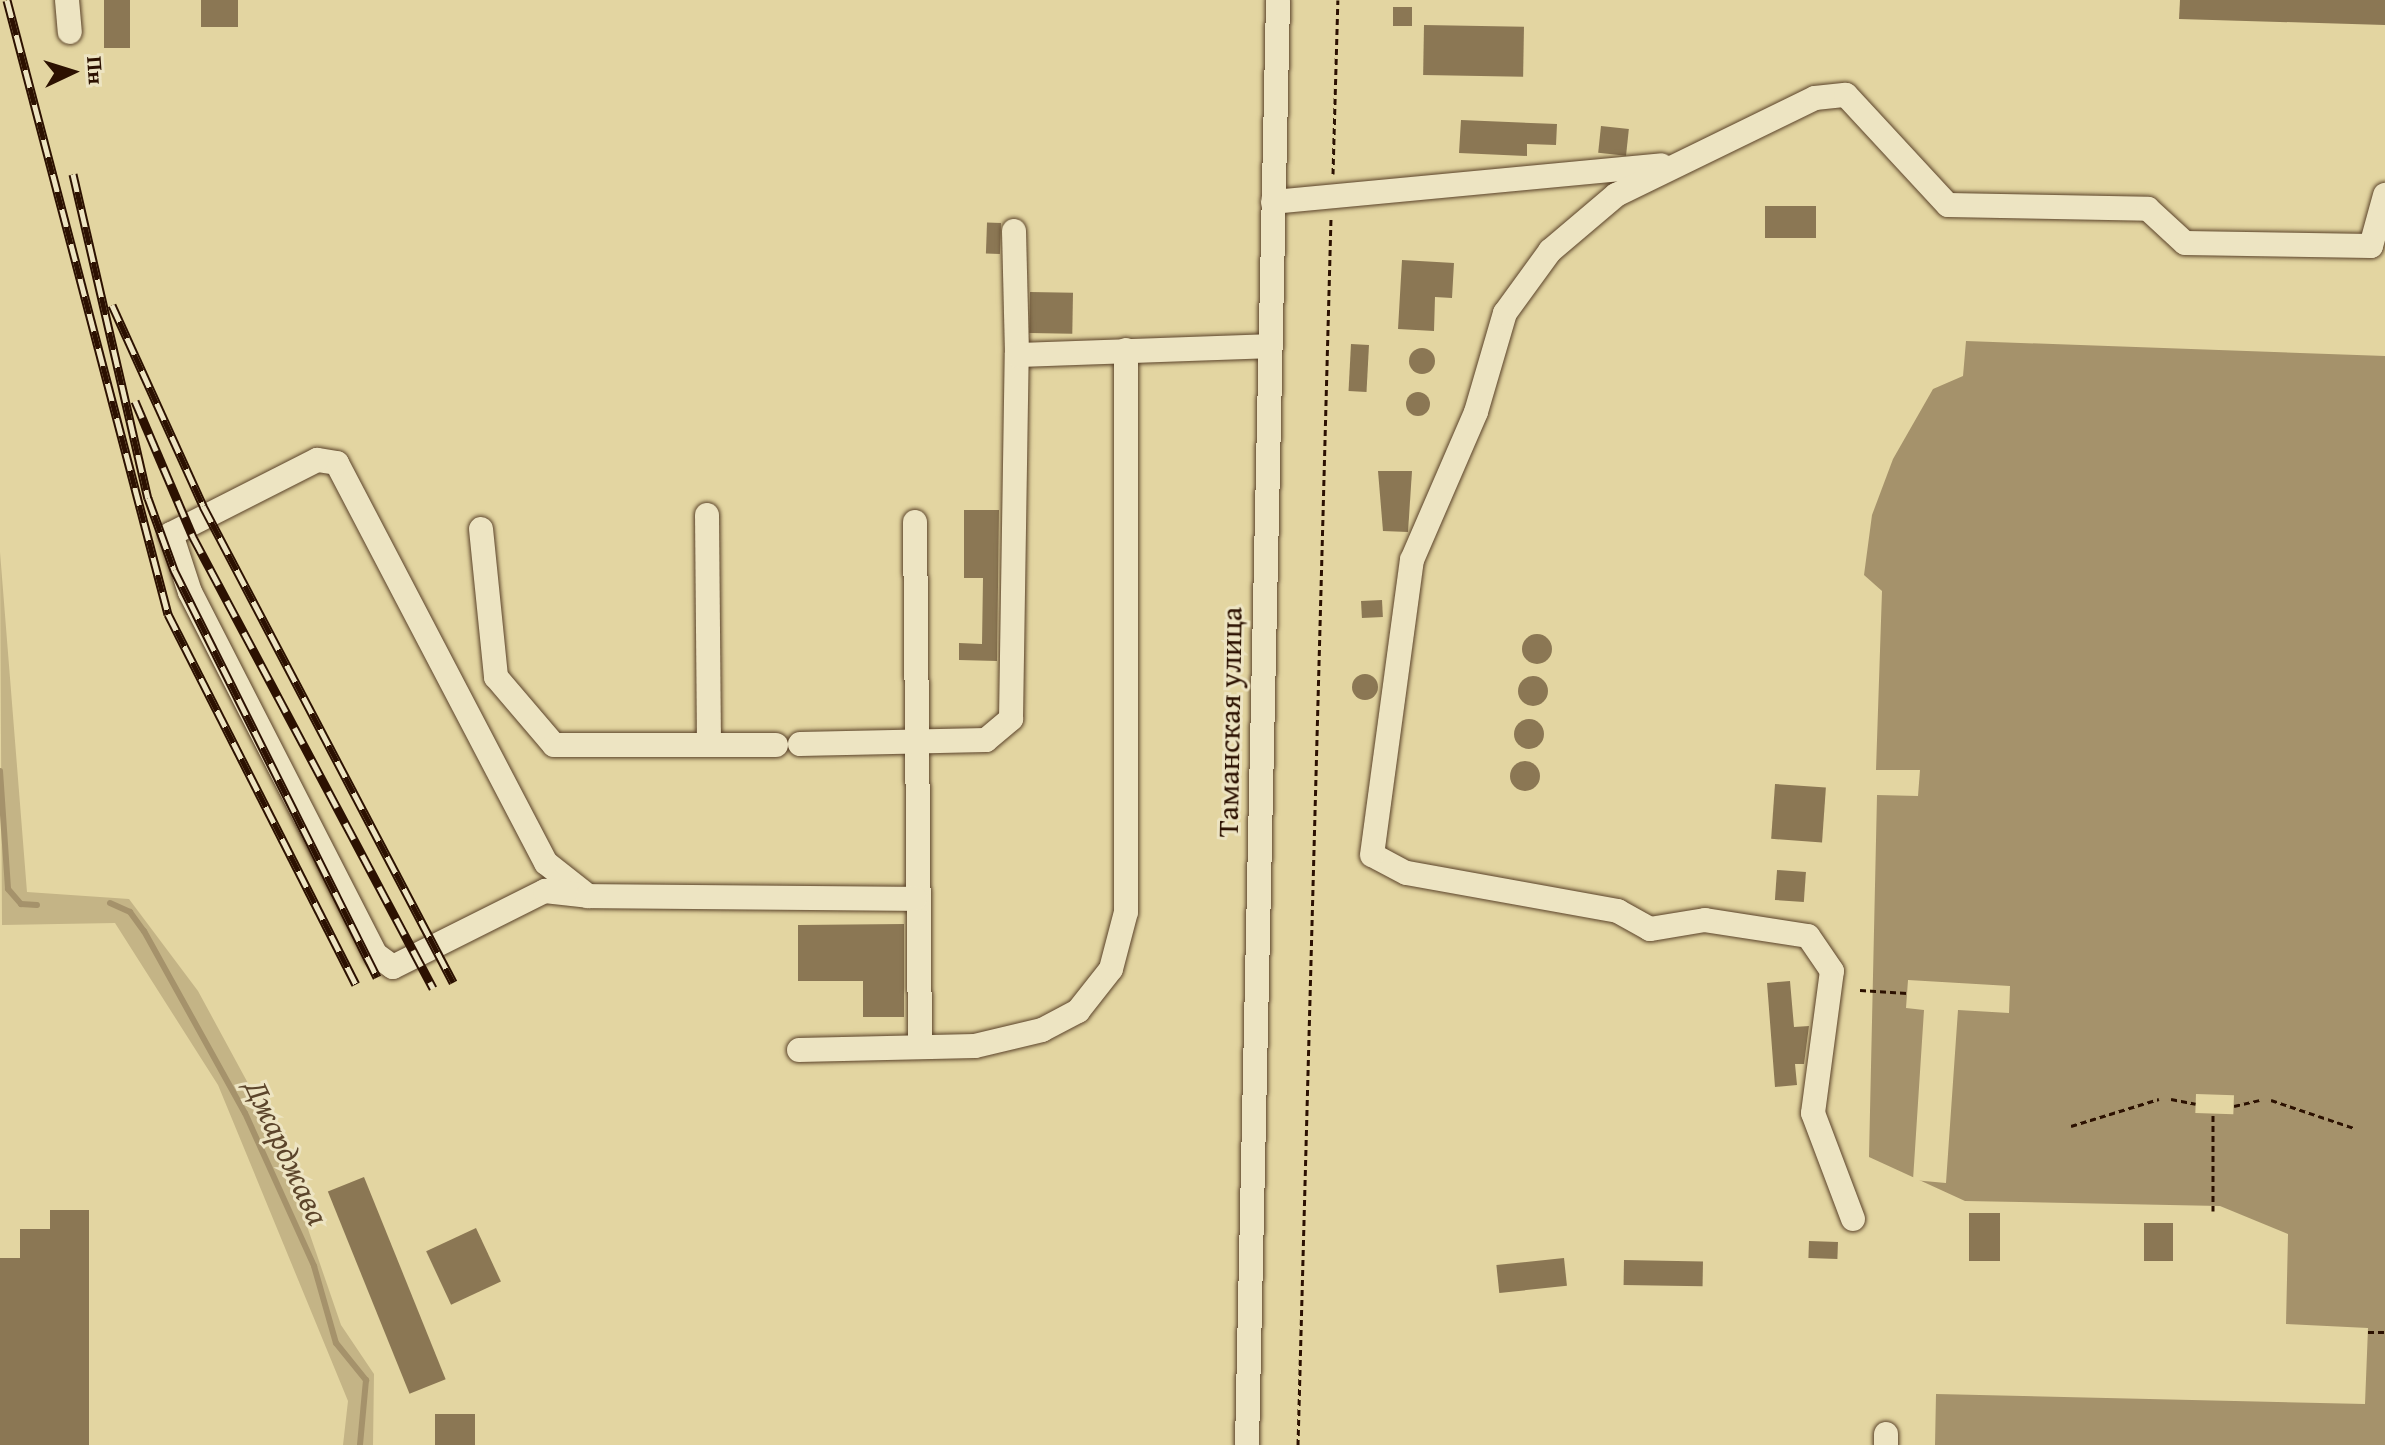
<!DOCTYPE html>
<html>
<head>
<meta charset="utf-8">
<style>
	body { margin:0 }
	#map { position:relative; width:2385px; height:1445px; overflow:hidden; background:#e3d5a1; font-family:"Gentium Book Plus",serif }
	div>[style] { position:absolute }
	.green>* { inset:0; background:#c4b486 }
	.water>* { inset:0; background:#a5926b }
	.pier>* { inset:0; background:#e3d5a1; transform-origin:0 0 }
	.stream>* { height:6px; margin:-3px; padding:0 3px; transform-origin:3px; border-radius:3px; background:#a5926b }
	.building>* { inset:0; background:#8b7754; transform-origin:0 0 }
	.round { border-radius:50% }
	.path>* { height:3px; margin-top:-1.5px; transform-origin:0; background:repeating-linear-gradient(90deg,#2c1101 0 6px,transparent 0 10px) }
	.roads { filter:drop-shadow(0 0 2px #5a4229) drop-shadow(0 0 2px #5a4229) }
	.minor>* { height:24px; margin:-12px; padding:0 12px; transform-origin:12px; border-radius:12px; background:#ede4c2 }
	.rail>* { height:9px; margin-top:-4.5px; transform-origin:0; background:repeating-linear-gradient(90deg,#ede4c2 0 18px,#2c1101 0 36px); box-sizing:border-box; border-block:2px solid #2c1101 }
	span { translate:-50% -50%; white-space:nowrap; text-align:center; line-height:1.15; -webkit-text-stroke:6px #ede4c2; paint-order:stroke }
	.street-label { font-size:30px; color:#2c1101 }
	.water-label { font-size:32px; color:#5c452b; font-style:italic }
	.north { position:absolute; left:32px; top:32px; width:80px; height:80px; -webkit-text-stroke:6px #ede4c2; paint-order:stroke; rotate:86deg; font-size:22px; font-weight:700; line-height:32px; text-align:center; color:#2c1101 }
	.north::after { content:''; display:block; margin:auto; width:28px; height:36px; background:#2c1101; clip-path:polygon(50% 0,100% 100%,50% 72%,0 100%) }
</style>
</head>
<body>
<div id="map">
	<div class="green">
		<div style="clip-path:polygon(0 552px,27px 892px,129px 899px,198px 991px,275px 1133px,341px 1325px,374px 1374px,373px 1445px,343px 1445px,348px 1401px,218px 1085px,115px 923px,2px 925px)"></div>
	</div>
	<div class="water">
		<div style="clip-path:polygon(1966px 341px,2385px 356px,2385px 1445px,1935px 1445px,1936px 1394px,2365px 1404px,2368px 1328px,2286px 1324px,2288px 1234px,2220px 1206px,1965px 1201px,1869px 1157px,1877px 795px,1918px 796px,1920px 770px,1876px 770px,1882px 591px,1864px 575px,1872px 515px,1893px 459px,1933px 389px,1963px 376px)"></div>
	</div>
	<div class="pier">
		<div style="clip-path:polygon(1908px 980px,2010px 986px,2009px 1013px,1958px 1010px,1946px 1183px,1913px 1180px,1924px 1010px,1906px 1008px)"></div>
		<div style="left:2196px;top:1094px;width:38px;height:19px;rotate:2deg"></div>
	</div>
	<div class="stream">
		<div style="left:0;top:771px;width:118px;rotate:86.1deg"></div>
		<div style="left:8px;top:889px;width:20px;rotate:49deg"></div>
		<div style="left:21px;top:904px;width:16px;rotate:4deg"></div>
		<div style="left:110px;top:903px;width:22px;rotate:24deg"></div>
		<div style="left:130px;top:912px;width:24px;rotate:54deg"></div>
		<div style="left:144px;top:931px;width:208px;rotate:61deg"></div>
		<div style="left:245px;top:1113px;width:168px;rotate:65.7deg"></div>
		<div style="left:314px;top:1266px;width:80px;rotate:74.1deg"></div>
		<div style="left:336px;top:1343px;width:48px;rotate:51deg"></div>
		<div style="left:366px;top:1380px;width:65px;rotate:95.3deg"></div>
	</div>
	<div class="building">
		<div style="left:104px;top:0;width:26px;height:48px"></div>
		<div style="left:201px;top:0;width:37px;height:27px"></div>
		<div style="clip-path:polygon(2180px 0,2385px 0,2385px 25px,2179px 19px)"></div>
		<div style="left:1393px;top:7px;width:19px;height:19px"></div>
		<div style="left:1424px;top:25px;width:100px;height:50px;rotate:1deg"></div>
		<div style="clip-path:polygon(1461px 120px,1557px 124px,1556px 145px,1527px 144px,1527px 156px,1459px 153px)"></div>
		<div style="left:1601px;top:126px;width:28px;height:27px;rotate:6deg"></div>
		<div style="left:1765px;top:206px;width:51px;height:32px"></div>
		<div style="left:1001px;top:223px;width:31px;height:14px;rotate:92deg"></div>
		<div style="clip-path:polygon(1402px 260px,1454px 263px,1452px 298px,1435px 297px,1434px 331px,1398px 329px)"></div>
		<div style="left:1030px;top:292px;width:43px;height:41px;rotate:1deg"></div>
		<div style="left:1351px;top:344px;width:18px;height:47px;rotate:3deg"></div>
		<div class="round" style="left:1409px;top:348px;width:26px;height:26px"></div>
		<div class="round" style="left:1406px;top:392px;width:24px;height:24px"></div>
		<div style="clip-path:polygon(1378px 471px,1412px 471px,1408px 532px,1383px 531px)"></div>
		<div style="clip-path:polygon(964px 510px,999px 510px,997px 661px,959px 660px,959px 643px,982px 644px,983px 578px,964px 578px)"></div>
		<div style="left:1382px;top:600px;width:17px;height:21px;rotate:87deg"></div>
		<div class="round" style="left:1522px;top:634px;width:30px;height:30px"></div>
		<div class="round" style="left:1352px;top:674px;width:26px;height:26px"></div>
		<div class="round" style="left:1518px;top:676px;width:30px;height:30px"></div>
		<div class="round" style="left:1514px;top:719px;width:30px;height:30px"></div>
		<div class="round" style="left:1510px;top:761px;width:30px;height:30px"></div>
		<div style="left:1775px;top:784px;width:51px;height:55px;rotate:4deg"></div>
		<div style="left:1777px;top:870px;width:29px;height:30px;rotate:4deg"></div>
		<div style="clip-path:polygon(904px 924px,904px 1017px,863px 1017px,863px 981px,798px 981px,798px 925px)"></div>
		<div style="clip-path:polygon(1790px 981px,1794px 1027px,1809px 1026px,1804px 1064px,1795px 1064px,1797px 1085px,1775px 1087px,1767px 983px)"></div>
		<div style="left:364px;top:1177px;width:218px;height:39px;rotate:68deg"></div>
		<div style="clip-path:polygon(50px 1210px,89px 1210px,89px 1445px,0 1445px,0 1258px,20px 1258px,20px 1229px,50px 1229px)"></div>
		<div style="left:1969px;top:1213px;width:31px;height:48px"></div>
		<div style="left:2144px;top:1223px;width:29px;height:38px"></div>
		<div style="left:476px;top:1228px;width:59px;height:55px;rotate:65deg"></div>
		<div style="left:1809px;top:1241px;width:29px;height:17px;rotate:2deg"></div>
		<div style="left:1564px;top:1258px;width:28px;height:68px;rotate:84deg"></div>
		<div style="left:1624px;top:1260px;width:79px;height:25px;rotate:1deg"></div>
		<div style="left:475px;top:1414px;width:31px;height:40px;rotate:90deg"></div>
	</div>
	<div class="path">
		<div style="left:1333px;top:174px;width:174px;rotate:-88.4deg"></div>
		<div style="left:1860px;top:990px;width:47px;rotate:3.7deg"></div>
		<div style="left:2171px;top:1099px;width:25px;rotate:11deg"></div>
		<div style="left:2271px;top:1100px;width:88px;rotate:18.6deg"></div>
		<div style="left:2234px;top:1106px;width:26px;rotate:-13deg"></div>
		<div style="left:2071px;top:1126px;width:92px;rotate:-17.1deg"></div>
		<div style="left:2213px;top:1211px;width:97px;rotate:-90deg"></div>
		<div style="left:2368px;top:1332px;width:17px"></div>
		<div style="left:1298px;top:1445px;width:1228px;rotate:-88.46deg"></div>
	</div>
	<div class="roads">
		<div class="minor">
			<div style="left:67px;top:0;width:32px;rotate:85deg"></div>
			<div style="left:1273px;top:202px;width:390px;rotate:-5.4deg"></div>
			<div style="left:1014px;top:231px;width:124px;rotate:88.6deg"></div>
			<div style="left:707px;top:515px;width:229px;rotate:89.5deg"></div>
			<div style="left:915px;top:522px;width:525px;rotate:89.45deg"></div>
			<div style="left:481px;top:529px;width:149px;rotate:84.2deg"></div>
			<div style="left:496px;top:677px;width:89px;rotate:49.5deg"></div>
			<div style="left:554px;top:745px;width:222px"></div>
			<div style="left:800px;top:744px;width:186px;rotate:-1.2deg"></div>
			<div style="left:986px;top:740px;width:33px;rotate:-40deg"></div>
			<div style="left:1011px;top:719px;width:364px;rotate:-89.1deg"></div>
			<div style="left:1017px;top:355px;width:252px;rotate:-2deg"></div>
			<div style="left:588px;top:896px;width:53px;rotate:-141.8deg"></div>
			<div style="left:546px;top:863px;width:451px;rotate:-117.6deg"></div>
			<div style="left:337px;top:463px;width:20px;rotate:-171deg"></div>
			<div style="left:317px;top:460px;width:164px;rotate:153.1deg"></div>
			<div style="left:171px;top:534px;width:61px;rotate:71.9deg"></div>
			<div style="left:190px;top:592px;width:407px;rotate:62.9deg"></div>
			<div style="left:375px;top:954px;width:22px;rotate:36deg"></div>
			<div style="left:393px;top:967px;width:170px;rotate:-26.6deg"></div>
			<div style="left:545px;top:891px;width:43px;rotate:6.6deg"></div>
			<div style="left:588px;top:896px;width:327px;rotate:0.5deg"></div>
			<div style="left:799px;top:1050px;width:176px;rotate:-1.3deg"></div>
			<div style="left:975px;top:1046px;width:69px;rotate:-13.4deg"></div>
			<div style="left:1042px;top:1030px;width:41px;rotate:-27.8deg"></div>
			<div style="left:1078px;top:1011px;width:53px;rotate:-51.8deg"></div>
			<div style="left:1111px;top:969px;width:59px;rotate:-75.3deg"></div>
			<div style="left:1126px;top:912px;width:562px;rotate:-90deg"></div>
			<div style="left:1853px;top:1219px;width:113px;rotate:-110.7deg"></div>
			<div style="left:1813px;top:1113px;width:143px;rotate:-82.4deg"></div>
			<div style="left:1832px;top:971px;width:42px;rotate:-124.4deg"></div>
			<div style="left:1808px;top:936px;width:104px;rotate:-171.2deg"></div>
			<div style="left:1705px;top:920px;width:56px;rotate:170.7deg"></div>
			<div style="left:1650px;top:929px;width:37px;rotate:-151deg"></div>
			<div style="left:1618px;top:911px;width:215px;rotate:-169.8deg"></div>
			<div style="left:1406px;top:873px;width:38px;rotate:-152deg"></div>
			<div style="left:1372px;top:855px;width:298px;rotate:-82.3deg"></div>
			<div style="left:1412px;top:560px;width:161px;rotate:-66.6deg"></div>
			<div style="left:1476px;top:412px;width:103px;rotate:-73.7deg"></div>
			<div style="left:1505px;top:313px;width:77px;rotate:-54deg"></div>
			<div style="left:1550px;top:251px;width:87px;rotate:-40.3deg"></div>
			<div style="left:1616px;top:195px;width:221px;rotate:-26deg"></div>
			<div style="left:1815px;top:98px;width:31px;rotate:-6deg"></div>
			<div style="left:1846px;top:95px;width:150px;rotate:47.2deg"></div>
			<div style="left:1948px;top:205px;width:200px;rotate:1.1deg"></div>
			<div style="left:2148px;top:209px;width:50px;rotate:42.6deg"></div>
			<div style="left:2185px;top:243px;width:186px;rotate:0.9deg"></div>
			<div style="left:2371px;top:246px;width:53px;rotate:-74.6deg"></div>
			<div style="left:1247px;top:1445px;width:1445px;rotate:-88.77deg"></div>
			<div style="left:1886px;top:1445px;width:11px;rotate:-90deg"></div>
		</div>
	</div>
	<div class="rail">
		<div style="left:7px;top:0;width:635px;rotate:75.31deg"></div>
		<div style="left:168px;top:614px;width:415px;rotate:63.1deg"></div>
		<div style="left:73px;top:174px;width:333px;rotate:77deg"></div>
		<div style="left:148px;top:498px;width:77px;rotate:70.1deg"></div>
		<div style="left:174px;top:570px;width:455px;rotate:63.5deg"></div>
		<div style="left:112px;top:305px;width:221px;rotate:65.6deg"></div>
		<div style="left:203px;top:506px;width:538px;rotate:62.29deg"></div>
		<div style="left:135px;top:401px;width:148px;rotate:66.9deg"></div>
		<div style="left:193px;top:537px;width:511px;rotate:61.98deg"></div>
	</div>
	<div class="street-label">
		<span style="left:1229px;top:722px;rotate:-89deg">Таманская улица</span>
	</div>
	<div class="water-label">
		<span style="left:287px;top:1152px;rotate:65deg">Джарджава</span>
	</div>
	<div class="north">Пн</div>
</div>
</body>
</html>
